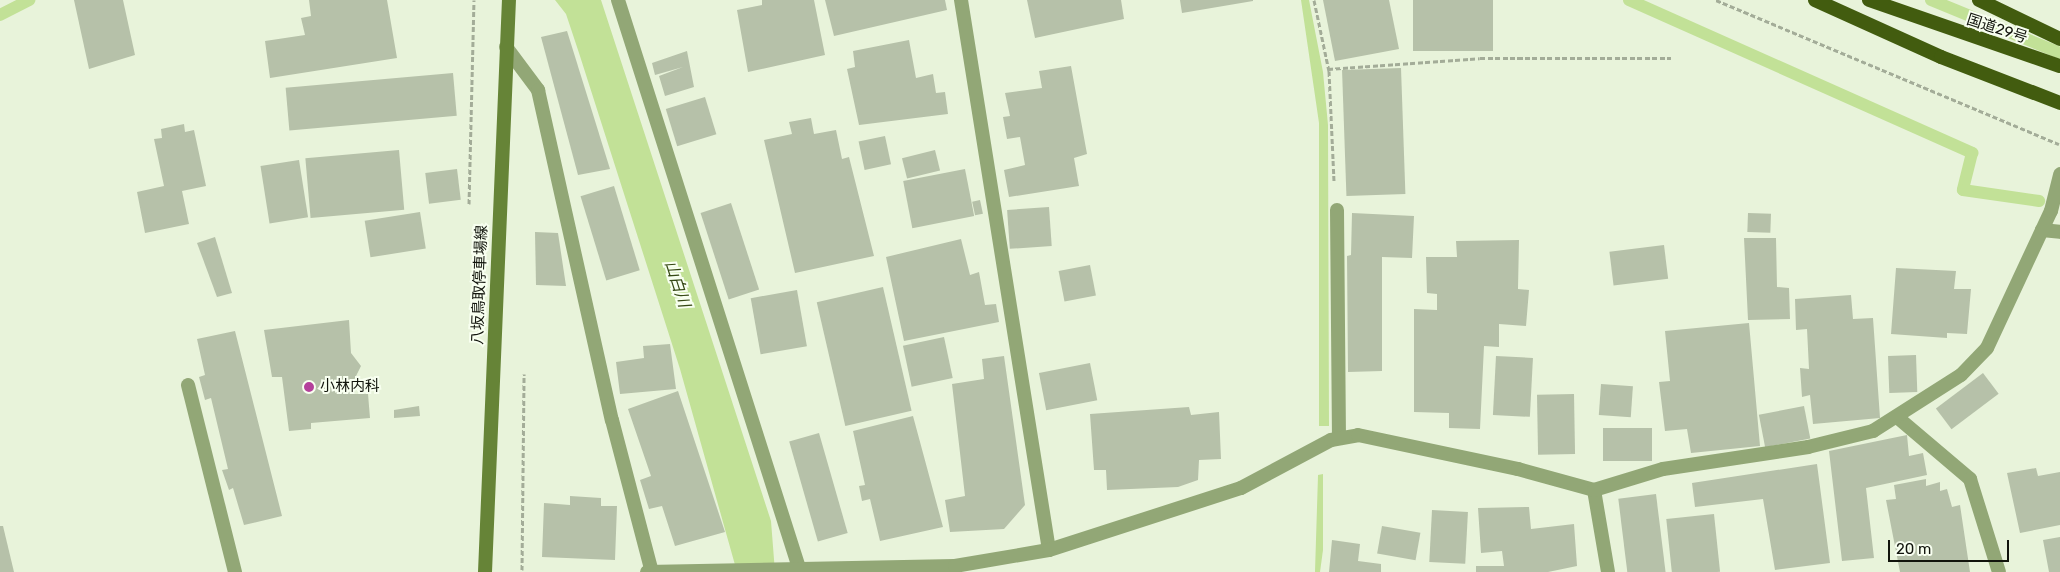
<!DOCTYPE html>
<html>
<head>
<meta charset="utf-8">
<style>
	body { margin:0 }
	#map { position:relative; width:2060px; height:572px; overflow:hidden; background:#e8f3da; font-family:Rubik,"Noto Sans JP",sans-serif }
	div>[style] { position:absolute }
	.water>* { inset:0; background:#c2e197 }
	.stream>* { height:12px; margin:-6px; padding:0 6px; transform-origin:6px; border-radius:6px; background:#c2e197 }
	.building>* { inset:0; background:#b6c1a9; transform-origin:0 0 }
	.path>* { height:3px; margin-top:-1.5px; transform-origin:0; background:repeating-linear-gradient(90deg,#a3ac98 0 5px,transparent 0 7.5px) }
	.service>* { height:14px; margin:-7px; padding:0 7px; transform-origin:7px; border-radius:7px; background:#92a776 }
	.minor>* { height:14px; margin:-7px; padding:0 7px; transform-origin:7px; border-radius:7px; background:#92a776 }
	.secondary>* { height:14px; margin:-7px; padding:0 7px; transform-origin:7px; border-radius:7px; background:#668437 }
	.trunk>* { height:14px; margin:-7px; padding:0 7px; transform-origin:7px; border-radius:7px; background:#425c0f }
	.dots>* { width:14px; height:14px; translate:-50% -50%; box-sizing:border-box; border:2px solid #f8fff0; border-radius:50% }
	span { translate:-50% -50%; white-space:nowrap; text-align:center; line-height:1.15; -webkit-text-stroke:4px #f8fff0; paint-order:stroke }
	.street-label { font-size:15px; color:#11140c }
	.poi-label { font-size:15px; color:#11140c }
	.left { translate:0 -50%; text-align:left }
	.water-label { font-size:16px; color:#354814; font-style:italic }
	.scale { position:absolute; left:1888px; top:540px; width:121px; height:22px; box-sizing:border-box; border:2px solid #11140c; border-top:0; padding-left:6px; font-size:15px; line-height:18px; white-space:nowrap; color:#11140c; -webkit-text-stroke:4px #f8fff0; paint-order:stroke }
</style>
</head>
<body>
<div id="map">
	<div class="water">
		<div style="clip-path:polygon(555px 0,601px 0,771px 521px,775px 572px,737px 572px,680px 369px,579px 53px,566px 14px)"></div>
		<div style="clip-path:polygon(1301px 0,1309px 0,1323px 72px,1328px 125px,1329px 426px,1319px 426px,1319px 123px)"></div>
		<div style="clip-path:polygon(1323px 474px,1323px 550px,1320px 572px,1315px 572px,1318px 475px)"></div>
	</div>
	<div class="stream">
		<div style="left:1629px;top:0;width:376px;rotate:24deg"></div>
		<div style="left:1972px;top:153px;width:38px;rotate:104deg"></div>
		<div style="left:1963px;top:190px;width:77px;rotate:8.2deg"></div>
		<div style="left:1931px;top:0;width:139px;rotate:22.3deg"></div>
		<div style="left:0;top:15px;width:33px;rotate:-27deg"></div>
	</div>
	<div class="building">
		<div style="clip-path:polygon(74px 0,123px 0,135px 55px,89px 69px)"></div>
		<div style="clip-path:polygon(309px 0,387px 0,397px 58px,270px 78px,265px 41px,305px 35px,301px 18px,311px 16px)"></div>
		<div style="clip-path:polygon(762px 0,814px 0,825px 55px,748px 72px,737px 10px,762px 5px)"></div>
		<div style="clip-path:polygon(825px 0,945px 0,947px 10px,834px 36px)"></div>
		<div style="clip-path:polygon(1027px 0,1121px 0,1124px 19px,1035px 38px)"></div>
		<div style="clip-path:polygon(1180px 0,1253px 0,1253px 1px,1182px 13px)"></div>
		<div style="clip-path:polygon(1323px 0,1389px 0,1399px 49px,1335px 61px)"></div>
		<div style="left:1413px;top:0;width:80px;height:51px"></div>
		<div style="clip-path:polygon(567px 31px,610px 169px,578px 175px,541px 37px)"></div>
		<div style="clip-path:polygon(909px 40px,916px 78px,933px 74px,936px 93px,945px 92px,948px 114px,859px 125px,847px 69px,855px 67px,853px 51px)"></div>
		<div style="clip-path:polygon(687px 51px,694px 87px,665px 96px,659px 76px,683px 67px,655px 75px,652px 63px)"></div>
		<div style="clip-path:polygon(1071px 66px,1087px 154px,1074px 158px,1079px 186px,1009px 197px,1004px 170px,1025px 165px,1020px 137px,1007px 139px,1003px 117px,1010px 116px,1005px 93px,1042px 88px,1039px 71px)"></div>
		<div style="left:1401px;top:68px;width:126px;height:59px;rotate:88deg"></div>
		<div style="left:453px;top:73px;width:43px;height:168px;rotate:85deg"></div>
		<div style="left:705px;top:97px;width:39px;height:41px;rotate:73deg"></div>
		<div style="clip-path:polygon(811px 118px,814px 134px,836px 130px,842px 159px,849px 157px,874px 256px,795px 273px,764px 140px,792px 134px,789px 122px)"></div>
		<div style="clip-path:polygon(184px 124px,185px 132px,194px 130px,206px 186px,182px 191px,189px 224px,145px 233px,137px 192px,164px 186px,154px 139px,162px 138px,161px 129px)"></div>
		<div style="left:885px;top:136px;width:29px;height:27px;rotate:78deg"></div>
		<div style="left:399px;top:150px;width:60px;height:94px;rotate:85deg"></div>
		<div style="left:935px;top:150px;width:21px;height:34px;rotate:76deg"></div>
		<div style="left:299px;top:160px;width:58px;height:39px;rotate:81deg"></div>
		<div style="left:457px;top:169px;width:31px;height:32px;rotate:83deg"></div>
		<div style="left:965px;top:169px;width:48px;height:63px;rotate:79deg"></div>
		<div style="left:614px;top:186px;width:88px;height:35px;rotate:73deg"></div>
		<div style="left:980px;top:200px;width:14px;height:8px;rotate:78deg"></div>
		<div style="left:731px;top:203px;width:91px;height:32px;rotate:72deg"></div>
		<div style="left:1049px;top:207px;width:39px;height:42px;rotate:86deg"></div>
		<div style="left:420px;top:212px;width:37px;height:56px;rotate:81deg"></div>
		<div style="clip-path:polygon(1352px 213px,1414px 216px,1412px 258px,1382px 257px,1382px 371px,1348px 372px,1347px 256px,1351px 255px)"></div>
		<div style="left:1748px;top:213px;width:23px;height:19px;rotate:2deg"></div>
		<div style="clip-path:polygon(535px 232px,558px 233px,566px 286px,536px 285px)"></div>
		<div style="clip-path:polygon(215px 237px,232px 293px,217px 297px,197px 243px)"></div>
		<div style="clip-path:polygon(1744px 238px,1776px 238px,1777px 287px,1789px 288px,1790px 319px,1748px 320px)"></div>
		<div style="clip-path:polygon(961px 239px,970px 275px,979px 272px,985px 305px,996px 304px,999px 322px,904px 341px,886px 257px)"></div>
		<div style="clip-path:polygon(1519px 240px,1518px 289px,1529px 290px,1526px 326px,1499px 324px,1499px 347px,1484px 346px,1480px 429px,1449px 428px,1449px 413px,1414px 412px,1414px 309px,1437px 310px,1437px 294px,1427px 293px,1426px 257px,1457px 257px,1456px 241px)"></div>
		<div style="left:1664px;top:245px;width:34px;height:55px;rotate:83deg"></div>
		<div style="left:1090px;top:265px;width:31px;height:32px;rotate:79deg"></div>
		<div style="clip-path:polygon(1896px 268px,1956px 271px,1954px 289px,1971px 289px,1967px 334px,1947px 333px,1947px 338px,1891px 334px)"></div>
		<div style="left:883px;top:287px;width:127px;height:68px;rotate:77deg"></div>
		<div style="left:797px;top:290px;width:57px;height:47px;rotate:80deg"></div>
		<div style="clip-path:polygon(1851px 295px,1853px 319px,1873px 318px,1880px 418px,1813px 424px,1810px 395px,1802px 397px,1800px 368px,1809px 369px,1807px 329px,1796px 330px,1795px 299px)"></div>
		<div style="clip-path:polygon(349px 320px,351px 353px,361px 366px,354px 380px,355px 394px,368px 394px,370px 418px,311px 423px,311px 429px,289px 431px,282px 377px,272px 377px,264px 330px)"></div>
		<div style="clip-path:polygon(1749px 323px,1760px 446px,1691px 453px,1687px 429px,1665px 431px,1659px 382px,1670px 381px,1665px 331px)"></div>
		<div style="clip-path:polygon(235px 331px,282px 516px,244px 525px,233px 488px,229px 490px,222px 470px,228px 469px,211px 398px,205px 400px,199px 377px,205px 375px,197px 339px)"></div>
		<div style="left:944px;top:337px;width:42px;height:42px;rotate:78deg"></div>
		<div style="clip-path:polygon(670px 344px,676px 389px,620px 394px,616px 362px,644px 358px,643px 346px)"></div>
		<div style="left:1916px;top:355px;width:37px;height:28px;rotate:88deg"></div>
		<div style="clip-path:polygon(1004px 356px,1025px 505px,1004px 529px,950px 532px,945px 500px,965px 496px,952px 384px,984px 379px,982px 359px)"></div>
		<div style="left:1496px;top:356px;width:37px;height:59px;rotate:3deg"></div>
		<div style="left:1090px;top:363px;width:38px;height:52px;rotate:79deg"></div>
		<div style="left:1983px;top:373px;width:26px;height:59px;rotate:53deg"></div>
		<div style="left:1601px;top:384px;width:32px;height:31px;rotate:4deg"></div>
		<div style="clip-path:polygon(678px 391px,725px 532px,675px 546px,662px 506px,649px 509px,640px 480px,651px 476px,628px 409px)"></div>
		<div style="left:1574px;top:394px;width:60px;height:37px;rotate:89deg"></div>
		<div style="clip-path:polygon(419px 406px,420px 416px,394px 418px,394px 410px)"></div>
		<div style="left:1804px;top:406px;width:33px;height:46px;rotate:79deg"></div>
		<div style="clip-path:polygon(1189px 407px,1191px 415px,1219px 412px,1221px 459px,1199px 460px,1198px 480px,1178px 487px,1107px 490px,1106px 470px,1094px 470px,1090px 414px)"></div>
		<div style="clip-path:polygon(913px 416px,943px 527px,880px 541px,870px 499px,862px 501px,859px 486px,865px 485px,853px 431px)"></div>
		<div style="left:1652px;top:428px;width:33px;height:49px;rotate:90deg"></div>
		<div style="left:819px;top:433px;width:104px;height:31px;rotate:74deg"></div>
		<div style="clip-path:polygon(1907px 435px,1909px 456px,1923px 453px,1927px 475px,1866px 488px,1874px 558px,1842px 561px,1829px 451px)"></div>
		<div style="clip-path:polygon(1817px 464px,1830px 563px,1775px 570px,1763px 499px,1695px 507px,1692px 483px)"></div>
		<div style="clip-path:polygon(2036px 468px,2038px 476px,2060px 472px,2060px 525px,2020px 533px,2007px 473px)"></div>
		<div style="clip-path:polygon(1926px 479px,1926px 486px,1940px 482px,1940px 491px,1947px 489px,1952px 507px,1960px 505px,1970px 572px,1900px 572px,1886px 500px,1896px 499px,1894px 485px)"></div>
		<div style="left:1656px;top:494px;width:79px;height:38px;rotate:83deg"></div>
		<div style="clip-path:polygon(570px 496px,601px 498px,601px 506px,617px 506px,615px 560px,542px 557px,544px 503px,570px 505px)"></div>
		<div style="clip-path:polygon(1529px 507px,1531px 529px,1574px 524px,1577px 566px,1548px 572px,1476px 572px,1476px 566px,1504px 566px,1502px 551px,1481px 553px,1478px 508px)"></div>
		<div style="left:1432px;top:510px;width:36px;height:52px;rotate:3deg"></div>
		<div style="left:1714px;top:514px;width:58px;height:48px;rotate:84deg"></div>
		<div style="clip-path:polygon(0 526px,3px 526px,14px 572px,0 572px)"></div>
		<div style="left:1382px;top:526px;width:39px;height:28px;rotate:10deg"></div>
		<div style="clip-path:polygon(2060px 537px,2060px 572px,2049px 572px,2043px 540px)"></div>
		<div style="clip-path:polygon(1332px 540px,1360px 544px,1358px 561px,1381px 564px,1381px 572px,1329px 572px)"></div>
	</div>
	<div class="path">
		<div style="left:1314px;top:0;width:73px;rotate:78.1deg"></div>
		<div style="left:1329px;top:71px;width:111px;rotate:87.4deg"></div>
		<div style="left:1716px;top:0;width:372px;rotate:22.8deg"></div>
		<div style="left:1328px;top:69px;width:152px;rotate:-4.1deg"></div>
		<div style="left:1480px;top:58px;width:191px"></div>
		<div style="left:469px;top:204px;width:204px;rotate:-88.6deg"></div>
		<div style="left:522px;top:570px;width:196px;rotate:-89.4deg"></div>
	</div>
	<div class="service">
		<div style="left:188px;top:385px;width:193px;rotate:75.9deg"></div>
	</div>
	<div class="minor">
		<div style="left:618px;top:0;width:596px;rotate:72.32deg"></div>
		<div style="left:961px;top:0;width:557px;rotate:80.91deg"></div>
		<div style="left:506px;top:47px;width:54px;rotate:53.3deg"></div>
		<div style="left:538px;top:90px;width:338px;rotate:77.4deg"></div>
		<div style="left:612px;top:420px;width:157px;rotate:75.3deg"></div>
		<div style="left:1337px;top:210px;width:228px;rotate:89.5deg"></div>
		<div style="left:2042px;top:230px;width:18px;rotate:6deg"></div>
		<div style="left:1897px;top:417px;width:96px;rotate:40.3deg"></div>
		<div style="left:1970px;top:479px;width:97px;rotate:72.7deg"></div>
		<div style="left:1594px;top:490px;width:83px;rotate:80.3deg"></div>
		<div style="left:647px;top:572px;width:308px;rotate:-1.1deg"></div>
		<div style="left:955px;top:566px;width:95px;rotate:-9.7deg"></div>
		<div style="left:1049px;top:550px;width:202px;rotate:-17.9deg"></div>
		<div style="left:1241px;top:488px;width:102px;rotate:-28.1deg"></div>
		<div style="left:1331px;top:440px;width:27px;rotate:-10deg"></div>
		<div style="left:1358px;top:435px;width:164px;rotate:12deg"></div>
		<div style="left:1518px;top:469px;width:79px;rotate:15.4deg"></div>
		<div style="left:1594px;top:490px;width:72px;rotate:-16.9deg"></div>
		<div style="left:1663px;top:469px;width:147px;rotate:-8.6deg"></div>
		<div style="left:1808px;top:447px;width:67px;rotate:-13.8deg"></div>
		<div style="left:1873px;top:431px;width:104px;rotate:-32.5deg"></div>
		<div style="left:1961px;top:375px;width:37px;rotate:-46deg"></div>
		<div style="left:1987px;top:348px;width:151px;rotate:-65deg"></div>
		<div style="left:2051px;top:211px;width:38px;rotate:-76deg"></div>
	</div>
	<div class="secondary">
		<div style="left:485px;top:572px;width:573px;rotate:-87.6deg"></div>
	</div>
	<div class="trunk">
		<div style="left:1815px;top:0;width:138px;rotate:24.3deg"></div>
		<div style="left:1941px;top:57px;width:128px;rotate:21.1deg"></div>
		<div style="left:1869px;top:0;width:202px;rotate:19.1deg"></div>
		<div style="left:1979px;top:0;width:90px;rotate:25.7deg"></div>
	</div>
	<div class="dots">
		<div style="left:309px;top:387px;background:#b4419b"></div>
	</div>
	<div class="street-label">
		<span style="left:1997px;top:29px;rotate:18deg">国道29号</span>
		<span style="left:480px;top:285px;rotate:-88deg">八坂鳥取停車場線</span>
	</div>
	<div class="poi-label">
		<span class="left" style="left:320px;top:387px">小林内科</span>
	</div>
	<div class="water-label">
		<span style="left:677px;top:284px;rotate:72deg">山白川</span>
	</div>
	<div class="scale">20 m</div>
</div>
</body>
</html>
